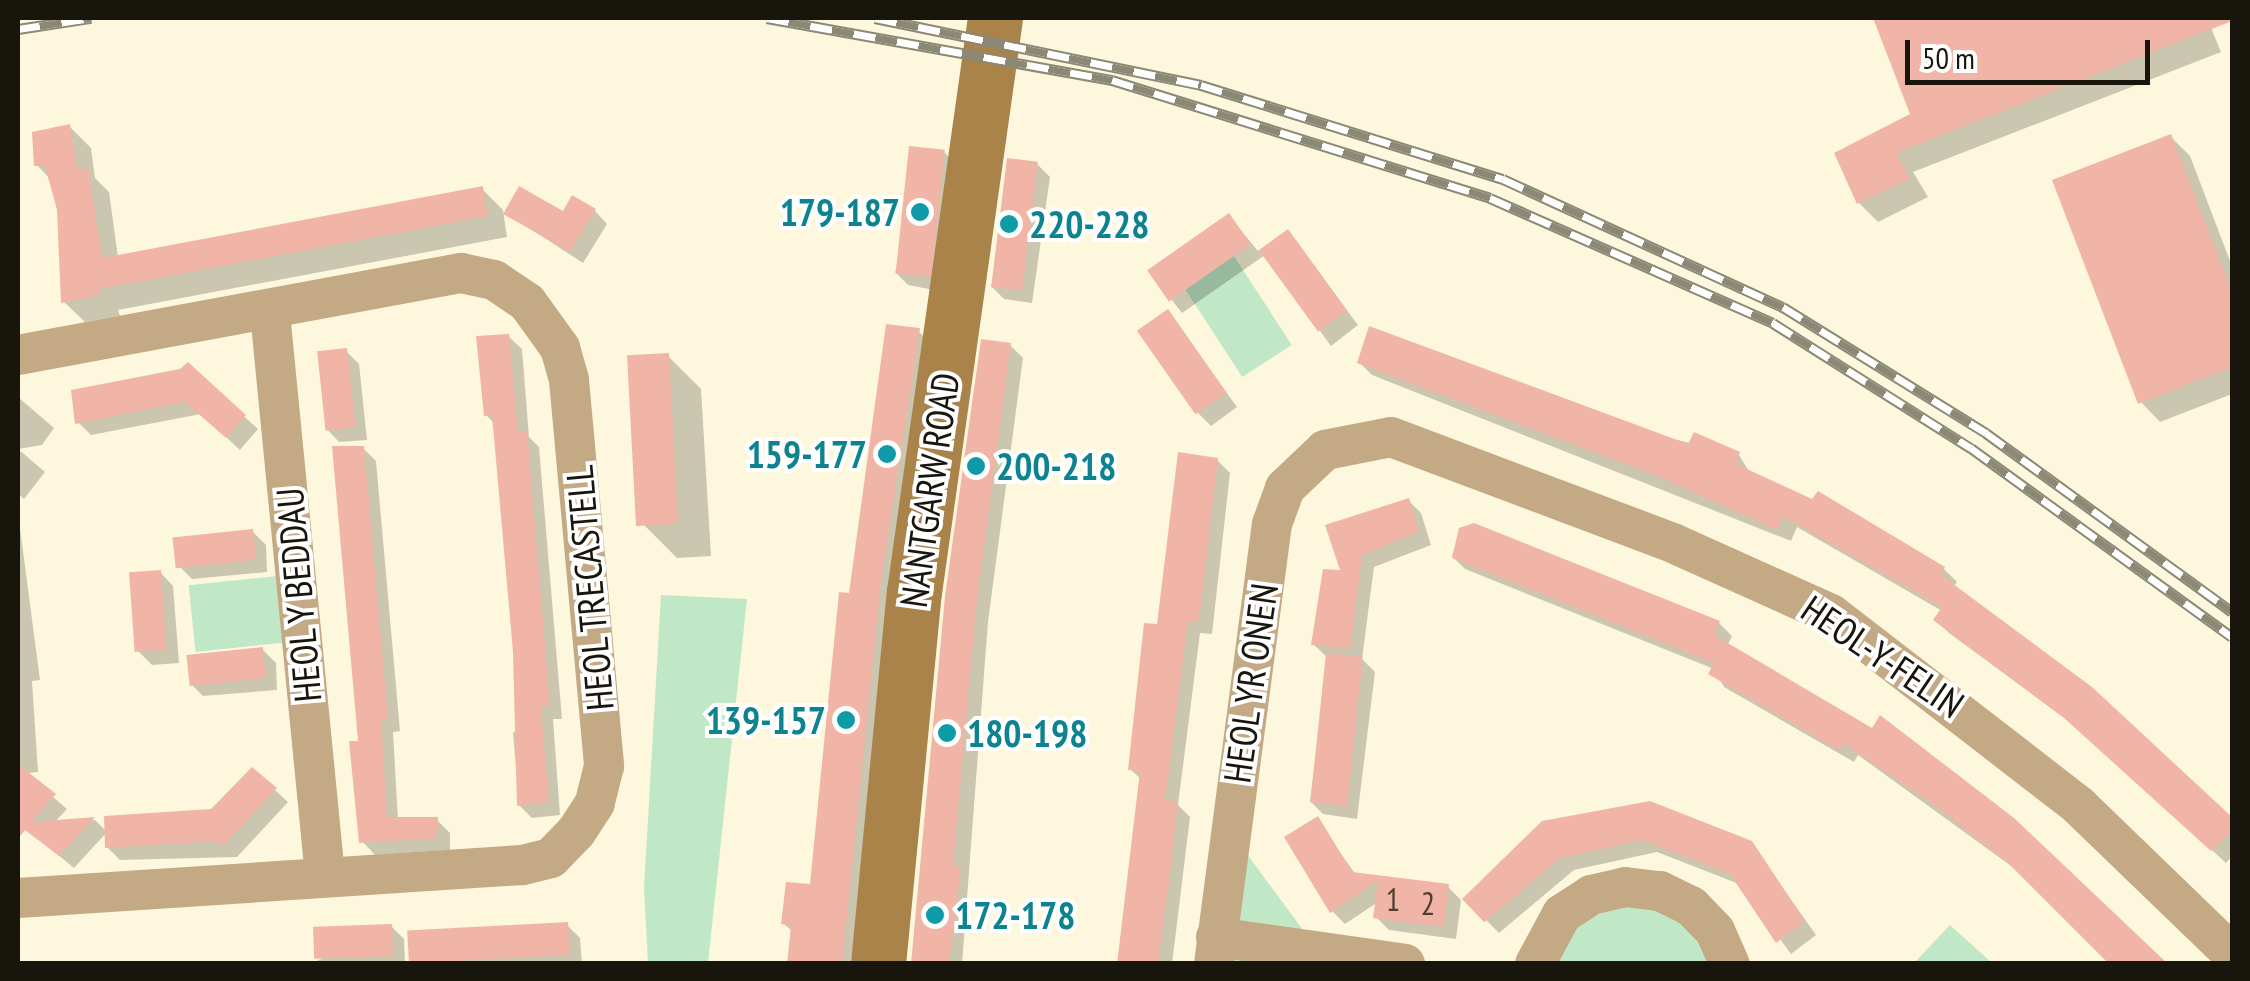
<!DOCTYPE html>
<html>
<head>
<meta charset="utf-8">
<style>
	body { margin:0 }
	#map { position:relative; width:2250px; height:981px; overflow:hidden; background:#fdf8dd; font-family:"PT Sans Narrow",sans-serif }
	div>[style] { position:absolute }
	.green>* { inset:0; background:#c0e8c7; transform-origin:0 0 }
	.shadow>* { inset:0; background:#0003 }
	.building>* { inset:0; background:#f0b5a7; transform-origin:0 0 }
	.street>* { height:40px; margin:-20px; padding:0 20px; transform-origin:20px; border-radius:20px; background:#c4a985 }
	.secondary>* { height:55px; margin:-27.5px; padding:0 27.5px; transform-origin:27.5px; border-radius:27.5px; background:#aa834a }
	.rail>* { height:11px; margin-top:-5.5px; transform-origin:0; background:repeating-linear-gradient(90deg,#fff 0 22px,#8c8876 0 44px); box-sizing:border-box; border-block:2px solid #8c8876 }
	.dots>* { width:28px; height:28px; translate:-50% -50%; box-sizing:border-box; border:5px solid #fff; border-radius:50% }
	span { translate:-50% -50%; white-space:nowrap; text-align:center; line-height:1.15; -webkit-text-stroke:8px #fff; paint-order:stroke }
	.number-label { font-size:32px; color:#4d3d33 }
	.number-label span { -webkit-text-stroke-width:0 }
	.culture-label { font-size:38px; color:#0d838f; font-weight:700 }
	.right { translate:-100% -50%; text-align:right }
	.left { translate:0 -50%; text-align:left }
	.street-label { font-size:38px; color:#17150c }
	.frame { position:absolute; inset:0; border:20px solid #17150c; pointer-events:none }
	.scale { position:absolute; left:1905px; top:40px; width:245px; height:45px; box-sizing:border-box; border:5px solid #17150c; border-top:0; padding-left:12px; font-size:30px; line-height:35px; white-space:nowrap; color:#17150c; -webkit-text-stroke:8px #fff; paint-order:stroke }
</style>
</head>
<body>
<div id="map">
	<div class="green">
		<div style="left:1234px;top:256px;width:106px;height:59px;rotate:57deg"></div>
		<div style="left:296px;top:574px;width:67px;height:108px;rotate:84deg"></div>
		<div style="clip-path:polygon(661px 595px,747px 599px,708px 963px,648px 963px,644px 888px)"></div>
		<div style="clip-path:polygon(1230px 831px,1320px 953px,1307px 963px,1214px 964px)"></div>
		<div style="clip-path:polygon(1622px 903px,1675px 913px,1715px 964px,1553px 964px,1574px 927px)"></div>
		<div style="clip-path:polygon(1950px 925px,1992px 963px,1914px 963px)"></div>
	</div>
	<div class="shadow">
		<div style="clip-path:polygon(1876px 18px,2207px 18px,2221px 52px,1913px 172px,1928px 197px,1878px 222px,1859px 203px,1913px 115px)"></div>
		<div style="clip-path:polygon(70px 127px,91px 148px,95px 178px,109px 192px,118px 257px,482px 189px,503px 210px,507px 237px,118px 310px,120px 316px,85px 322px,64px 302px,59px 210px,51px 180px,37px 165px)"></div>
		<div style="clip-path:polygon(2171px 137px,2190px 156px,2232px 266px,2232px 394px,2160px 422px,2141px 402px)"></div>
		<div style="clip-path:polygon(944px 152px,957px 165px,939px 291px,908px 285px,895px 272px)"></div>
		<div style="clip-path:polygon(1037px 164px,1050px 177px,1032px 303px,1004px 299px,991px 286px)"></div>
		<div style="clip-path:polygon(595px 211px,607px 224px,583px 263px,506px 213px)"></div>
		<div style="clip-path:polygon(1229px 216px,1258px 251px,1288px 232px,1358px 325px,1331px 346px,1265px 255px,1182px 313px,1150px 272px)"></div>
		<div style="clip-path:polygon(1168px 312px,1237px 407px,1211px 426px,1198px 413px)"></div>
		<div style="clip-path:polygon(918px 331px,932px 344px,893px 596px,851px 964px,789px 964px,793px 932px,783px 923px,812px 887px,851px 595px)"></div>
		<div style="clip-path:polygon(508px 336px,522px 349px,529px 437px,539px 447px,562px 719px,553px 719px,560px 815px,532px 818px,519px 805px,513px 732px,521px 731px,495px 424px,486px 415px)"></div>
		<div style="clip-path:polygon(1010px 345px,1023px 358px,988px 622px,962px 964px,913px 964px)"></div>
		<div style="clip-path:polygon(346px 351px,359px 364px,367px 440px,339px 442px,326px 428px)"></div>
		<div style="clip-path:polygon(668px 356px,701px 389px,711px 556px,677px 558px,643px 524px)"></div>
		<div style="clip-path:polygon(1359px 362px,1739px 455px,1750px 473px,1944px 569px,1957px 582px,1953px 587px,2090px 689px,2232px 820px,2232px 856px,2226px 863px,2081px 730px,1949px 633px,1936px 620px,1942px 611px,1797px 527px,1791px 541px,1372px 375px)"></div>
		<div style="clip-path:polygon(188px 365px,258px 429px,240px 450px,201px 414px,91px 435px,78px 422px)"></div>
		<div style="clip-path:polygon(18px 397px,54px 428px,42px 445px,18px 449px,45px 472px,24px 499px,18px 494px)"></div>
		<div style="clip-path:polygon(363px 448px,376px 461px,400px 731px,393px 732px,398px 820px,437px 820px,450px 833px,450px 850px,375px 855px,362px 841px)"></div>
		<div style="clip-path:polygon(1217px 460px,1230px 473px,1212px 634px,1200px 633px,1178px 805px,1190px 817px,1172px 964px,1120px 964px,1142px 780px,1130px 769px,1159px 627px)"></div>
		<div style="clip-path:polygon(1408px 500px,1421px 513px,1431px 545px,1374px 567px,1362px 659px,1375px 672px,1357px 819px,1323px 814px,1310px 801px,1328px 658px,1313px 644px,1344px 573px)"></div>
		<div style="clip-path:polygon(18px 513px,40px 680px,32px 681px,38px 772px,18px 774px)"></div>
		<div style="clip-path:polygon(1462px 527px,1538px 549px,1719px 623px,1732px 636px,1727px 646px,1873px 731px,2025px 876px,1858px 755px,1854px 762px,1724px 687px,1714px 669px,1465px 569px,1452px 556px)"></div>
		<div style="clip-path:polygon(253px 532px,266px 545px,267px 572px,192px 579px,179px 566px)"></div>
		<div style="clip-path:polygon(160px 572px,173px 586px,179px 663px,152px 665px,139px 652px)"></div>
		<div style="clip-path:polygon(263px 650px,276px 663px,277px 690px,203px 696px,190px 683px)"></div>
		<div style="clip-path:polygon(27px 774px,67px 809px,54px 823px,95px 820px,107px 832px,74px 868px,18px 822px,18px 785px)"></div>
		<div style="clip-path:polygon(275px 790px,288px 802px,237px 857px,120px 860px,107px 847px)"></div>
		<div style="clip-path:polygon(1317px 820px,1356px 875px,1448px 887px,1461px 900px,1456px 939px,1389px 930px,1376px 917px,1378px 902px,1345px 924px,1332px 911px)"></div>
		<div style="clip-path:polygon(1542px 824px,1751px 843px,1816px 935px,1791px 954px,1739px 884px,1657px 852px,1574px 870px,1499px 933px,1465px 899px)"></div>
		<div style="clip-path:polygon(567px 925px,580px 938px,582px 964px,410px 964px)"></div>
		<div style="clip-path:polygon(391px 926px,404px 939px,405px 964px,317px 961px)"></div>
	</div>
	<div class="building">
		<div style="clip-path:polygon(1873px 18px,2232px 18px,2232px 21px,1896px 153px,1910px 178px,1857px 204px,1834px 153px,1910px 114px)"></div>
		<div style="clip-path:polygon(70px 124px,77px 169px,88px 168px,102px 258px,483px 186px,488px 216px,99px 289px,100px 295px,61px 303px,57px 210px,45px 166px,34px 166px,32px 132px)"></div>
		<div style="clip-path:polygon(2171px 134px,2232px 292px,2232px 367px,2138px 404px,2052px 180px)"></div>
		<div style="left:909px;top:146px;width:36px;height:128px;rotate:6deg"></div>
		<div style="left:1007px;top:158px;width:31px;height:130px;rotate:7deg"></div>
		<div style="clip-path:polygon(519px 186px,563px 211px,572px 195px,596px 209px,570px 252px,503px 214px)"></div>
		<div style="left:1229px;top:213px;width:38px;height:100px;rotate:55deg"></div>
		<div style="left:1288px;top:229px;width:101px;height:36px;rotate:54deg"></div>
		<div style="left:1168px;top:309px;width:102px;height:38px;rotate:55deg"></div>
		<div style="clip-path:polygon(886px 324px,920px 328px,881px 582px,842px 964px,787px 964px,791px 925px,781px 924px,786px 882px,810px 884px,839px 592px,849px 593px)"></div>
		<div style="clip-path:polygon(1369px 326px,1688px 444px,1694px 432px,1740px 452px,1736px 464px,1812px 499px,1818px 491px,1945px 567px,1941px 575px,2092px 687px,2232px 817px,2232px 831px,2211px 851px,2064px 718px,1933px 620px,1942px 607px,1783px 516px,1777px 530px,1658px 476px,1357px 363px)"></div>
		<div style="clip-path:polygon(509px 334px,518px 432px,527px 431px,550px 706px,541px 707px,549px 802px,517px 806px,513px 652px,492px 415px,484px 416px,476px 336px)"></div>
		<div style="clip-path:polygon(981px 339px,1011px 343px,976px 608px,953px 866px,961px 867px,949px 964px,911px 964px,945px 596px)"></div>
		<div style="left:347px;top:348px;width:80px;height:30px;rotate:84deg"></div>
		<div style="left:669px;top:353px;width:171px;height:42px;rotate:87deg"></div>
		<div style="clip-path:polygon(188px 362px,246px 415px,226px 438px,185px 402px,75px 424px,71px 390px,180px 369px)"></div>
		<div style="clip-path:polygon(332px 446px,364px 446px,388px 719px,381px 720px,387px 817px,438px 817px,438px 838px,359px 843px,349px 741px,358px 741px)"></div>
		<div style="clip-path:polygon(1178px 452px,1218px 458px,1199px 622px,1188px 621px,1165px 800px,1178px 801px,1170px 873px,1158px 964px,1117px 964px,1140px 771px,1128px 770px,1144px 623px,1157px 624px)"></div>
		<div style="clip-path:polygon(1409px 498px,1419px 532px,1362px 555px,1350px 649px,1311px 645px,1323px 569px,1340px 570px,1325px 525px)"></div>
		<div style="clip-path:polygon(1474px 523px,1720px 621px,1714px 635px,1872px 728px,1880px 715px,2014px 818px,2168px 964px,2109px 964px,2009px 864px,1933px 804px,1844px 744px,1840px 751px,1708px 674px,1714px 663px,1452px 558px,1459px 528px)"></div>
		<div style="left:253px;top:529px;width:31px;height:81px;rotate:84deg"></div>
		<div style="left:161px;top:570px;width:80px;height:32px;rotate:86deg"></div>
		<div style="left:263px;top:647px;width:31px;height:77px;rotate:84deg"></div>
		<div style="left:1326px;top:653px;width:37px;height:150px;rotate:6deg"></div>
		<div style="clip-path:polygon(18px 764px,56px 794px,31px 822px,95px 817px,59px 856px,25px 830px,18px 839px)"></div>
		<div style="clip-path:polygon(252px 767px,277px 788px,223px 846px,217px 841px,105px 848px,104px 816px,211px 809px)"></div>
		<div style="clip-path:polygon(1650px 801px,1752px 841px,1805px 921px,1776px 943px,1730px 874px,1642px 840px,1560px 858px,1484px 922px,1462px 899px,1542px 821px)"></div>
		<div style="clip-path:polygon(1318px 816px,1352px 872px,1449px 884px,1444px 927px,1373px 918px,1378px 880px,1330px 913px,1284px 837px)"></div>
		<div style="left:568px;top:922px;width:33px;height:161px;rotate:87deg"></div>
		<div style="left:392px;top:924px;width:32px;height:79px;rotate:88deg"></div>
	</div>
	<div class="street">
		<div style="left:270px;top:313px;width:566px;rotate:84.42deg"></div>
		<div style="left:18px;top:355px;width:451px;rotate:-10.5deg"></div>
		<div style="left:461px;top:273px;width:34px;rotate:12deg"></div>
		<div style="left:494px;top:280px;width:40px;rotate:34deg"></div>
		<div style="left:527px;top:302px;width:57px;rotate:54.3deg"></div>
		<div style="left:560px;top:348px;width:33px;rotate:74deg"></div>
		<div style="left:569px;top:380px;width:388px;rotate:84.8deg"></div>
		<div style="left:604px;top:766px;width:38px;rotate:104deg"></div>
		<div style="left:595px;top:803px;width:35px;rotate:123deg"></div>
		<div style="left:576px;top:832px;width:36px;rotate:134deg"></div>
		<div style="left:551px;top:858px;width:30px;rotate:166deg"></div>
		<div style="left:522px;top:865px;width:505px;rotate:176.25deg"></div>
		<div style="left:1216px;top:937px;width:191px;rotate:8.1deg"></div>
		<div style="left:1214px;top:964px;width:444px;rotate:-82.5deg"></div>
		<div style="left:1272px;top:524px;width:38px;rotate:-70deg"></div>
		<div style="left:1285px;top:488px;width:55px;rotate:-43.5deg"></div>
		<div style="left:1325px;top:450px;width:67px;rotate:-11.1deg"></div>
		<div style="left:1391px;top:437px;width:303px;rotate:20.6deg"></div>
		<div style="left:1675px;top:544px;width:171px;rotate:24.2deg"></div>
		<div style="left:1831px;top:614px;width:314px;rotate:37.7deg"></div>
		<div style="left:2079px;top:806px;width:213px;rotate:44deg"></div>
		<div style="left:1535px;top:964px;width:57px;rotate:-61.6deg"></div>
		<div style="left:1562px;top:914px;width:35px;rotate:-33deg"></div>
		<div style="left:1591px;top:895px;width:35px;rotate:-13deg"></div>
		<div style="left:1625px;top:887px;width:35px;rotate:7deg"></div>
		<div style="left:1660px;top:891px;width:34px;rotate:26deg"></div>
		<div style="left:1691px;top:906px;width:35px;rotate:46deg"></div>
		<div style="left:1715px;top:931px;width:36px;rotate:66deg"></div>
	</div>
	<div class="secondary">
		<div style="left:878px;top:964px;width:374px;rotate:-84.5deg"></div>
		<div style="left:914px;top:592px;width:580px;rotate:-81.97deg"></div>
	</div>
	<div class="rail">
		<div style="left:767px;top:18px;width:351px;rotate:10.2deg"></div>
		<div style="left:1112px;top:80px;width:396px;rotate:17.3deg"></div>
		<div style="left:1490px;top:198px;width:309px;rotate:23.8deg"></div>
		<div style="left:1773px;top:323px;width:234px;rotate:32.3deg"></div>
		<div style="left:1971px;top:448px;width:322px;rotate:35.9deg"></div>
		<div style="left:875px;top:18px;width:333px;rotate:11.6deg"></div>
		<div style="left:1201px;top:85px;width:316px;rotate:17.3deg"></div>
		<div style="left:1503px;top:179px;width:308px;rotate:24.6deg"></div>
		<div style="left:1783px;top:307px;width:239px;rotate:31.8deg"></div>
		<div style="left:1986px;top:433px;width:304px;rotate:36deg"></div>
		<div style="left:18px;top:29px;width:74px;rotate:-8.6deg"></div>
	</div>
	<div class="dots">
		<div style="left:920px;top:212px;background:#0f9aa8"></div>
		<div style="left:1009px;top:224px;background:#0f9aa8"></div>
		<div style="left:887px;top:454px;background:#0f9aa8"></div>
		<div style="left:976px;top:466px;background:#0f9aa8"></div>
		<div style="left:846px;top:720px;background:#0f9aa8"></div>
		<div style="left:947px;top:733px;background:#0f9aa8"></div>
		<div style="left:935px;top:915px;background:#0f9aa8"></div>
	</div>
	<div class="number-label">
		<span style="left:1393px;top:899px">1</span>
		<span style="left:1428px;top:903px">2</span>
	</div>
	<div class="culture-label">
		<span class="right" style="left:900px;top:212px">179-187</span>
		<span class="left" style="left:1029px;top:224px">220-228</span>
		<span class="right" style="left:867px;top:454px">159-177</span>
		<span class="left" style="left:996px;top:466px">200-218</span>
		<span class="right" style="left:826px;top:720px">139-157</span>
		<span class="left" style="left:967px;top:733px">180-198</span>
		<span class="left" style="left:955px;top:915px">172-178</span>
	</div>
	<div class="street-label">
		<span style="left:929px;top:490px;rotate:-82deg">NANTGARW ROAD</span>
		<span style="left:589px;top:588px;rotate:-95deg">HEOL TRECASTELL</span>
		<span style="left:298px;top:595px;rotate:-95deg">HEOL Y BEDDAU</span>
		<span style="left:1883px;top:656px;rotate:34deg">HEOL-Y-FELIN</span>
		<span style="left:1250px;top:683px;rotate:-82deg">HEOL YR ONEN</span>
	</div>
	<div class="frame"></div>
	<div class="scale">50 m</div>
</div>
</body>
</html>
